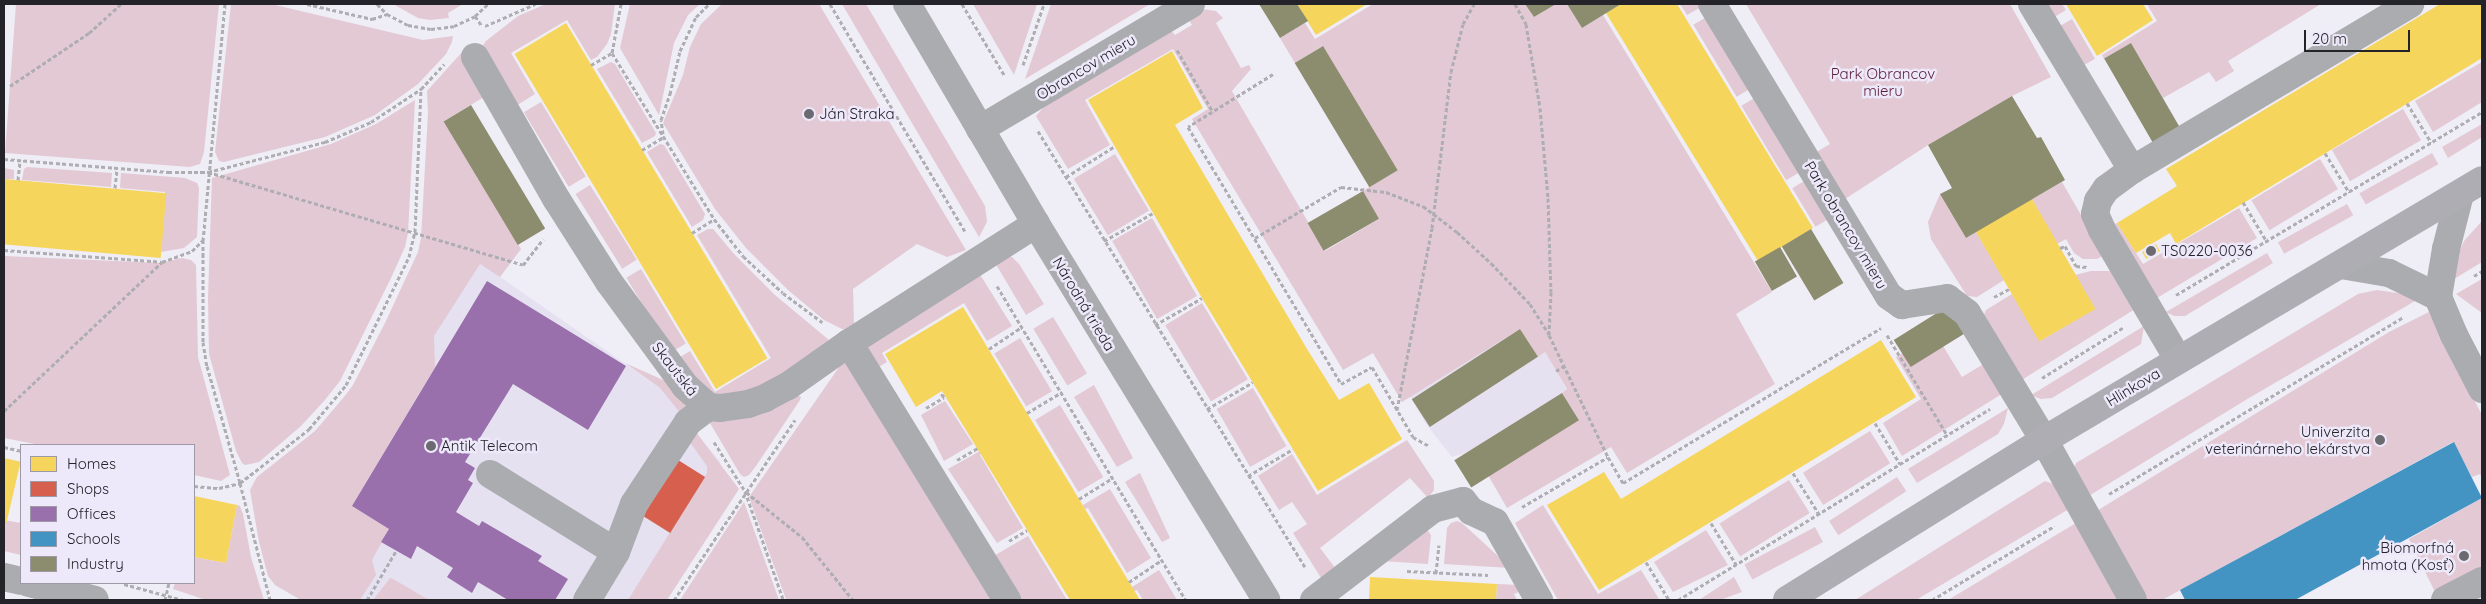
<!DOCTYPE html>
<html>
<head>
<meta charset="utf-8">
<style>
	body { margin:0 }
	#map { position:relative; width:2486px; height:604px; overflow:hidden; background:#efedf6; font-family:Quicksand,sans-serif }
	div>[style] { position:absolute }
	.built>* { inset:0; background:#e6e1f1 }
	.green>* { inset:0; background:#e2c9d4; transform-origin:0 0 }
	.homes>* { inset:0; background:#f6d55c; transform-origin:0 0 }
	.shops>* { inset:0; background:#d6604d; transform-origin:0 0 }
	.offices>* { inset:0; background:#9970ab }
	.schools>* { inset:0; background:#4393c3 }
	.industry>* { inset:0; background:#8c8c6e; transform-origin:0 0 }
	.path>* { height:3px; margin-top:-1.5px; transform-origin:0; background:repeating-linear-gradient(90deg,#aeadb2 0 4px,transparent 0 6.5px) }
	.minor>* { height:28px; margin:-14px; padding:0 14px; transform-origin:14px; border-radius:14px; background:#abacaf }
	.major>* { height:28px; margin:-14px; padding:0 14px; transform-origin:14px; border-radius:14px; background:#aeadb4 }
	.dots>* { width:14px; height:14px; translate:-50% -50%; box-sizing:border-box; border:2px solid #eee9fa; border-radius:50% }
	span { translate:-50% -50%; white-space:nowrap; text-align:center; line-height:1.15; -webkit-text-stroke:5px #eee9fa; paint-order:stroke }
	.street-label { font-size:15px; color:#242329 }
	.park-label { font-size:15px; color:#591c35 }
	.poi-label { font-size:15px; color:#242329 }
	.left { translate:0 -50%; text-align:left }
	.right { translate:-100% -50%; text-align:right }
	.frame { position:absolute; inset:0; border:5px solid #242329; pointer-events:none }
	.legend { position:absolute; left:20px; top:444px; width:175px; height:140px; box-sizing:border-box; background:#eee9fa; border:1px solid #9d9aa6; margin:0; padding:6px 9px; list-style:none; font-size:15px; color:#242329 }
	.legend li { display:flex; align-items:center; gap:10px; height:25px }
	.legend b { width:25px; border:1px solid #9d9aa6 }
	.scale { position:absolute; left:2304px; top:30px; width:106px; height:22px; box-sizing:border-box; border:2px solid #242329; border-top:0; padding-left:6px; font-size:15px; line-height:18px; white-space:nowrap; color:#242329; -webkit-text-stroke:4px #eee9fa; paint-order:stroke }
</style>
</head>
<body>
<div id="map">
	<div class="built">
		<div style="clip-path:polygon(480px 263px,660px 388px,721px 463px,637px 600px,301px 600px,275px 585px)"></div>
		<div style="clip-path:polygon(1520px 329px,1538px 357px,1545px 352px,1567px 390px,1562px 393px,1579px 420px,1452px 457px,1426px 424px,1410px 396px)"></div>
	</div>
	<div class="green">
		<div style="clip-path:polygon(16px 4px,219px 4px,204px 152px,200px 164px,190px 167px,5px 153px)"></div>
		<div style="clip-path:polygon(231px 4px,271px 4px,423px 40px,453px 36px,452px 42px,446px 54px,418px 84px,375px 115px,325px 137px,224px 162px,219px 161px,215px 152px)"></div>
		<div style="clip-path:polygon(393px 4px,463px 4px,448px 13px,449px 18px,430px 20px,418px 18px)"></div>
		<div style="clip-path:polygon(546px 4px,615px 4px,611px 34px,607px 44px,597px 57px,591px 60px,567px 20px,511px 53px,535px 94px,511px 109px,481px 48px,486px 41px,518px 16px)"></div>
		<div style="clip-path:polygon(630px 4px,700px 4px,688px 15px,674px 43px,659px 115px,620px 48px)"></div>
		<div style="clip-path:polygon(722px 4px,819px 4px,966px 250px,947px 257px,917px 244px,853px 289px,854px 325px,848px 330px,842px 329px,824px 320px,788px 290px,746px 248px,715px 209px,663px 123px,683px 75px,690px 47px,701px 24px)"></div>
		<div style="clip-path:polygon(842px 4px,866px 4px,985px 206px,987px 222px,979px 237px)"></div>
		<div style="clip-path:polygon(973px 4px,1037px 4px,1014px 75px)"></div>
		<div style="clip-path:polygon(1051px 4px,1150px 4px,1025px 79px)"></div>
		<div style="clip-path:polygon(1373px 4px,1525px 4px,1534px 17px,1556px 4px,1567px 4px,1582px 28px,1603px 15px,1772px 292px,1736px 314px,1775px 384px,1627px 473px,1611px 447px,1507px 508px,1488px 475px,1579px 420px,1562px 393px,1567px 389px,1545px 352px,1538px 357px,1520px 329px,1402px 402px,1373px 353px,1343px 370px,1192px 119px,1208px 109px,1173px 49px,1085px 100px,1110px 145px,1068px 169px,1036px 116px,1044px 107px,1170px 29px,1175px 35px,1192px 25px,1188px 18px,1202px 9px,1216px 11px,1223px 18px,1216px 23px,1241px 68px,1249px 65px,1251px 69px,1232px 91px,1325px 251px,1379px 219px,1363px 191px,1397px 170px,1322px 46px,1295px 63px,1280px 38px,1305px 23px,1315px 39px)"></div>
		<div style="clip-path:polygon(1680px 4px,1700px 4px,1701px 7px,1687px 15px)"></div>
		<div style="clip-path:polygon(1746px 4px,2010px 4px,2051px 77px,2012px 96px,1928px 145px,1842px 201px,1813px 154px,1830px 144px)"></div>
		<div style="clip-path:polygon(2042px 4px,2062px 4px,2066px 10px,2051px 19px)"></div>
		<div style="clip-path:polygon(2147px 4px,2321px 4px,2228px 61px,2234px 71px,2216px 82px,2209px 72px,2163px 98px,2131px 43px,2104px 59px,2102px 55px,2157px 21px)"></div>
		<div style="left:1708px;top:16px;width:84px;height:17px;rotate:59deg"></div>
		<div style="left:2072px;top:19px;width:46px;height:18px;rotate:60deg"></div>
		<div style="clip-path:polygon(463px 51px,489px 94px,444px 121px,521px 249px,500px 277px,480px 264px,434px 336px,435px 367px,352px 506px,389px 529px,372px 560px,376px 575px,360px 600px,301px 600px,275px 585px,268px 576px,259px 542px,250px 490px,257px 477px,315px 431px,344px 397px,353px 385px,385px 323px,418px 252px,421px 238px,428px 113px,427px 91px)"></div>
		<div style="clip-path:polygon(611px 62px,615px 64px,656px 133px,655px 136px,642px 143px,597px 69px)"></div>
		<div style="clip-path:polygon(2482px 62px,2482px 102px,2433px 132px,2415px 101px)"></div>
		<div style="left:1756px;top:97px;width:87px;height:17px;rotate:59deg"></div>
		<div style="clip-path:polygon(415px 100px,408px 233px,405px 247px,391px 278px,340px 381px,324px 401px,301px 426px,259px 462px,245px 465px,242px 463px,236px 451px,209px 354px,208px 298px,212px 178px,331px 144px,376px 124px)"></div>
		<div style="left:541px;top:102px;width:87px;height:20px;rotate:59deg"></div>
		<div style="left:2403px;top:109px;width:36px;height:82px;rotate:60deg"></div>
		<div style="clip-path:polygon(2482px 124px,2482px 137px,2448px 158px,2442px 147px)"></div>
		<div style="clip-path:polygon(660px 144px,664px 145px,705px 214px,703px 220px,692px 227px,647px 152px)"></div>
		<div style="left:2432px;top:153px;width:13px;height:83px;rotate:61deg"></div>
		<div style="left:1115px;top:154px;width:66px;height:48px;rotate:59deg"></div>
		<div style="left:2320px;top:159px;width:35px;height:80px;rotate:59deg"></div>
		<div style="clip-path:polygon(27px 167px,112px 173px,111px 187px,22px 180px,24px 169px)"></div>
		<div style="clip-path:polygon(4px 168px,14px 170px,14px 179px,4px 179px)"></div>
		<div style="clip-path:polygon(121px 173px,185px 178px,197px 183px,199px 188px,197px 237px,184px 248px,161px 252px,165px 192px,120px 188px)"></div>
		<div style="left:1806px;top:180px;width:45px;height:16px;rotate:59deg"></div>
		<div style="clip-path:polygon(2062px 182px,2104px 255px,2097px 259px,2083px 259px,2074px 253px,2066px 239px,2057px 244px,2032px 199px)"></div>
		<div style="left:590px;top:185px;width:88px;height:17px;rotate:58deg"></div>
		<div style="clip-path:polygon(1940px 194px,1966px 238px,1976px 232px,2004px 280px,1977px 297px,1967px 296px,1931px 239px,1928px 222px)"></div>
		<div style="left:2347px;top:204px;width:13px;height:79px;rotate:61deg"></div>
		<div style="clip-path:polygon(2239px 208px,2257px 238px,2157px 298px,2114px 225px,2117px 223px,2143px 264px)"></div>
		<div style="left:1152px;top:218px;width:90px;height:46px;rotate:60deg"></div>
		<div style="clip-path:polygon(2482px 221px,2482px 262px,2454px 279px,2458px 255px,2464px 241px)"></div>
		<div style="clip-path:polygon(708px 229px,713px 229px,735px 255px,775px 295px,829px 340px,782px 379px,735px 396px,711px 394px,677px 359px,690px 351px,715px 392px,771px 358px,697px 235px)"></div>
		<div style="clip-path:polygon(2267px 253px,2273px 263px,2185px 316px,2174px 316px,2166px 312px)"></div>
		<div style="clip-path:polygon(4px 256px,160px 263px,182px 258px,191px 260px,196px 265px,198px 357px,230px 475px,221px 481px,194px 475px,194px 445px,40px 445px,4px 438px)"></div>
		<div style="clip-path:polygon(1005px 256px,1012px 257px,1019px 264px,1044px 304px,1026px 315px,997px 266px,997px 262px)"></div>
		<div style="clip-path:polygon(976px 268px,1012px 326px,987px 341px,964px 303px,882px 353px,887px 362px,877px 368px,868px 348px,871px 339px)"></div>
		<div style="left:641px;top:269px;width:87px;height:17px;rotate:59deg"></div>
		<div style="clip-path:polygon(2091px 271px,2113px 271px,2135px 309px,2020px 381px,1982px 319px,1986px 310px,2012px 294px,2040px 341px,2095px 309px,2075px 275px)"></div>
		<div style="clip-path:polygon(2482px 279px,2482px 313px,2456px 294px)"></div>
		<div style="clip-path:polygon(2377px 290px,2403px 294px,2415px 301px,2249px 398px,2087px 497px,2074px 468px,2076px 463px,2358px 294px)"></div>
		<div style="left:1202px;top:303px;width:89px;height:43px;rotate:59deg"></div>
		<div style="clip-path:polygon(2429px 312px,2482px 415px,2482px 477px,2480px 474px,2472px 477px,2453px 442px,2162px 600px,2146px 600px,2095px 512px,2389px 332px)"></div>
		<div style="left:1053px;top:317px;width:66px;height:23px;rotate:59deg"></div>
		<div style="clip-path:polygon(2144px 326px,2141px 344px,2052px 398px,2041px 399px,2031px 395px)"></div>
		<div style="left:1020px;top:338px;width:62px;height:30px;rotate:59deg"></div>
		<div style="clip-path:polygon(1943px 346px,1962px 377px,1987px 362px,2005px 392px,1902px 456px,1883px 423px,1921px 399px,1896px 357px,1903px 353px,1911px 365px)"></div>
		<div style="clip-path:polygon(846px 357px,995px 600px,680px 600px,744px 502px,779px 600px,786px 599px,749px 497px)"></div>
		<div style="clip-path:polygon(625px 363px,670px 383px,688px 409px,681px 414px,660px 388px)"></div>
		<div style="clip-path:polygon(1094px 385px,1133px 458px,1117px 467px,1074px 397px)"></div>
		<div style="left:1253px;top:388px;width:67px;height:42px;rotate:60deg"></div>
		<div style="clip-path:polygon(795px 394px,801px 397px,800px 400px,756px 466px,749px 475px,744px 477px,740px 474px,710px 423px,713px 419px)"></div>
		<div style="clip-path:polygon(945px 401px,973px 444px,944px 461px,921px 415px)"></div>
		<div style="left:1060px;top:405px;width:84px;height:29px;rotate:59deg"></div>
		<div style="clip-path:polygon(2008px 408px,2004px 424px,1998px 434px,1917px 483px,1908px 469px)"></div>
		<div style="clip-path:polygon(695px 431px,739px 489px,667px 600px,628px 600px,707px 473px,707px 466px,687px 438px)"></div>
		<div style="left:1870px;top:431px;width:38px;height:79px;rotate:58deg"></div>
		<div style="clip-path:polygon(1407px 440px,1434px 481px,1434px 490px,1428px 498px,1410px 478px,1320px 548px,1336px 569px,1323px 581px,1293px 533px,1307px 524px,1292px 502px,1279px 510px,1258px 476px,1292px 454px,1317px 495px)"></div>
		<div style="clip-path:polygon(980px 451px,982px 453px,980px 455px,1023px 528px,997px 543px,948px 469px)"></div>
		<div style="clip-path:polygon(1140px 473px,1170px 538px,1162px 542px,1125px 482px)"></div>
		<div style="left:1897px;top:477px;width:17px;height:81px;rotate:57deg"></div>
		<div style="left:1789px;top:480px;width:39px;height:82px;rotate:58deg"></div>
		<div style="clip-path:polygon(2045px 481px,2056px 485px,2069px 509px,1916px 600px,1855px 600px)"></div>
		<div style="clip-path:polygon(1110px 489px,1151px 558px,1127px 573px,1088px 508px,1085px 509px,1083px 505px)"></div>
		<div style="clip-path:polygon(2482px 498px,2482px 569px,2436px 594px,2409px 539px)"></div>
		<div style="clip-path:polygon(237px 505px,240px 506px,243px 514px,251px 557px,264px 600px,206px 600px,173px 589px,175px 583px,194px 583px,194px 557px,226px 563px)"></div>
		<div style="clip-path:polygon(1543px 505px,1598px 594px,1641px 570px,1659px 599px,1558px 600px,1515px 523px)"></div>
		<div style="clip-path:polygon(4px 520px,21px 523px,21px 555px,4px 551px)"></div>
		<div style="clip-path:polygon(1457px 521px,1462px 523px,1511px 568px,1444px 564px,1447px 528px,1451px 523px)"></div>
		<div style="clip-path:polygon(2076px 523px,2120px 600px,1948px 600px)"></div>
		<div style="left:1815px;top:527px;width:17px;height:80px;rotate:62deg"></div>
		<div style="clip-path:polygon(1422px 530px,1428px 531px,1431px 535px,1428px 564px,1382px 561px)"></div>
		<div style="clip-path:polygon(1706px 530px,1728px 565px,1673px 592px,1654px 562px)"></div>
		<div style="clip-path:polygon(1028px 536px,1067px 600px,1018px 600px,992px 557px)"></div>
		<div style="clip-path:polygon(1159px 570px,1177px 600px,1143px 600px,1137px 590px,1134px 591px,1132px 587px)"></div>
		<div style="clip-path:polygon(1734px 577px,1742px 592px,1720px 600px,1699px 600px)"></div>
		<div style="clip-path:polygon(390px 578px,393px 579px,429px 600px,373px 600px)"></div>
		<div style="clip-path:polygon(1497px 584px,1519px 585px,1521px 591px,1514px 594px,1517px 600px,1496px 600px)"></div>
	</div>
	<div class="homes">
		<div style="clip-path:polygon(1297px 4px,1367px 4px,1316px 35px)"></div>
		<div style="clip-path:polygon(1621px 4px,1677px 4px,1813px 228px,1758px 261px,1606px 13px)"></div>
		<div style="clip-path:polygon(2066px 4px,2143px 4px,2153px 20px,2097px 56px)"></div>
		<div style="clip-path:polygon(2440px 4px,2482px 4px,2482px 58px,2176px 244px,2170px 233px,2136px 253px,2117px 223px,2177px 186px,2166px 169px)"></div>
		<div style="left:566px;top:23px;width:391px;height:60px;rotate:59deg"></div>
		<div style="clip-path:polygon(1172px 51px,1203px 108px,1175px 125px,1307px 349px,1339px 400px,1369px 383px,1402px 439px,1318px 491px,1202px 298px,1088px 100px)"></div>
		<div style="left:4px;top:179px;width:163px;height:65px;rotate:5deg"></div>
		<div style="left:2032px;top:199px;width:127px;height:65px;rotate:60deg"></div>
		<div style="left:2156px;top:244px;width:8px;height:16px;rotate:60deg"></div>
		<div style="clip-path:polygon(963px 307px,1027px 413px,1140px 600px,1070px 600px,942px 391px,916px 407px,885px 354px)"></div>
		<div style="clip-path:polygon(1881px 340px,1916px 397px,1599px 590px,1547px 505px,1604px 472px,1621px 499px)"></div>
		<div style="left:4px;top:458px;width:17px;height:62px;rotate:13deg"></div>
		<div style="clip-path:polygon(194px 496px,237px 505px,226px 563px,194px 557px)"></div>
		<div style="clip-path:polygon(1370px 577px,1497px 584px,1496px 600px,1369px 600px)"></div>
	</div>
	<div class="shops">
		<div style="left:678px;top:460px;width:32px;height:66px;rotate:32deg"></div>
	</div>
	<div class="offices">
		<div style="clip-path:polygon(487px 281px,626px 366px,588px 430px,513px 384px,465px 462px,475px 468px,468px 480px,473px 483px,456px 512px,479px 526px,482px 521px,542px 556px,538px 561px,568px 579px,555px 600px,508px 600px,478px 582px,472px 593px,447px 577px,453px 568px,417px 546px,411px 559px,381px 542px,389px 529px,352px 506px)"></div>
	</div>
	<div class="schools">
		<div style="clip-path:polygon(2454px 442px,2482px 498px,2295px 600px,2185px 600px,2180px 590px)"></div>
	</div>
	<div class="industry">
		<div style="clip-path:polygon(1259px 4px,1297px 4px,1308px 21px,1280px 38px)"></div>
		<div style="clip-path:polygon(1525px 4px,1556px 4px,1534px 17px)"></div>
		<div style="clip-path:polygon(1567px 4px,1621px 4px,1582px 28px)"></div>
		<div style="left:2131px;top:43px;width:98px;height:31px;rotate:60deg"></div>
		<div style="left:1323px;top:46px;width:145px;height:33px;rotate:59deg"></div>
		<div style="clip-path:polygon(2012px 96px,2037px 138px,2041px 137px,2065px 180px,1966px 238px,1940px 194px,1952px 188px,1928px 145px)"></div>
		<div style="left:471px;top:105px;width:144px;height:32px;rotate:59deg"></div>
		<div style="left:1363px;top:191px;width:32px;height:64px;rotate:60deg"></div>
		<div style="left:1811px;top:229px;width:63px;height:34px;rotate:59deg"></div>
		<div style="left:1780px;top:247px;width:34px;height:29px;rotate:60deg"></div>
		<div style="left:1948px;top:306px;width:32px;height:64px;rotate:58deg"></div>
		<div style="left:1520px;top:329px;width:33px;height:129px;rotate:57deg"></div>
		<div style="left:1562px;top:393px;width:32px;height:127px;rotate:58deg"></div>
	</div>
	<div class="path">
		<div style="left:225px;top:4px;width:237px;rotate:95.3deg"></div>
		<div style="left:203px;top:240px;width:102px;rotate:90deg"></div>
		<div style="left:203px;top:342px;width:24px;rotate:81deg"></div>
		<div style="left:207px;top:366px;width:122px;rotate:74.2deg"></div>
		<div style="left:240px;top:483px;width:121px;rotate:75.6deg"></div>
		<div style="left:307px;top:4px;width:67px;rotate:13deg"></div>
		<div style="left:372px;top:19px;width:16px;rotate:-18deg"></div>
		<div style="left:377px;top:4px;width:14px;rotate:45deg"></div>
		<div style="left:387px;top:14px;width:24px;rotate:28deg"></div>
		<div style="left:408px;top:25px;width:23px;rotate:10deg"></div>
		<div style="left:431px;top:29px;width:23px;rotate:-7deg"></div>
		<div style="left:454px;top:26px;width:23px;rotate:-25deg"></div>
		<div style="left:475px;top:16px;width:18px;rotate:-43deg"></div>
		<div style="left:621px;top:4px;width:50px;rotate:100.4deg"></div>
		<div style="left:612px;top:53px;width:195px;rotate:58.4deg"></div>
		<div style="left:714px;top:219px;width:47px;rotate:51.9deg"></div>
		<div style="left:743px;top:256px;width:54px;rotate:42.8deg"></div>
		<div style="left:783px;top:293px;width:49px;rotate:36.6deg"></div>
		<div style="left:830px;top:4px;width:264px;rotate:59.3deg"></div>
		<div style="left:962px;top:4px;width:84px;rotate:59.2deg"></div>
		<div style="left:1515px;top:4px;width:23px;rotate:61deg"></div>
		<div style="left:1526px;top:24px;width:85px;rotate:80.5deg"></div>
		<div style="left:1540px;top:108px;width:90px;rotate:84.9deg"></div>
		<div style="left:1548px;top:198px;width:94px;rotate:88.2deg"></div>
		<div style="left:1551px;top:292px;width:43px;rotate:92.7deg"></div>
		<div style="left:1549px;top:335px;width:136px;rotate:64.2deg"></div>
		<div style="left:475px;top:16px;width:12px;rotate:55deg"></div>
		<div style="left:485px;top:26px;width:55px;rotate:-23.7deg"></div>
		<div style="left:1177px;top:50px;width:72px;rotate:59.9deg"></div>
		<div style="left:591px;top:65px;width:24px;rotate:-30deg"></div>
		<div style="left:1023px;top:65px;width:65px;rotate:-71deg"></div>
		<div style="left:1273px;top:74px;width:100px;rotate:148.1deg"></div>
		<div style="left:1188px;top:127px;width:299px;rotate:59.2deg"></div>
		<div style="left:1341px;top:384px;width:35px;rotate:-29deg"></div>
		<div style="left:1372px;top:367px;width:81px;rotate:59.6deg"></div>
		<div style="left:1413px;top:437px;width:18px;rotate:29deg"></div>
		<div style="left:10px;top:86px;width:95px;rotate:-33.9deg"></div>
		<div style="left:89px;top:33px;width:43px;rotate:-42.2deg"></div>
		<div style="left:2407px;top:103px;width:46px;rotate:58.4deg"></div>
		<div style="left:1038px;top:131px;width:511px;rotate:58.52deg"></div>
		<div style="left:663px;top:134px;width:14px;rotate:-98deg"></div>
		<div style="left:661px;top:120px;width:28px;rotate:-71deg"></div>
		<div style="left:670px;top:94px;width:44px;rotate:-76.9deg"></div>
		<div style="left:680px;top:51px;width:38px;rotate:-65deg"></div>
		<div style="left:696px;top:17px;width:18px;rotate:-45deg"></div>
		<div style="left:642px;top:150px;width:26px;rotate:-31deg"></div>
		<div style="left:2325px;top:153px;width:46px;rotate:58.4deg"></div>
		<div style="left:4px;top:159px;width:165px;rotate:4.5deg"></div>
		<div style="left:168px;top:172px;width:40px"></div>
		<div style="left:208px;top:172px;width:121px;rotate:-14.4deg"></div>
		<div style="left:325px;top:142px;width:50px;rotate:-23.5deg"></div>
		<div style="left:371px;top:122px;width:60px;rotate:-33.4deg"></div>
		<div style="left:421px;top:89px;width:34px;rotate:-47deg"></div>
		<div style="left:208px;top:172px;width:328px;rotate:16.4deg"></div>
		<div style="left:523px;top:265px;width:33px;rotate:-52deg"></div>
		<div style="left:1066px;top:177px;width:58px;rotate:-32.3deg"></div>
		<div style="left:18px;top:180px;width:20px;rotate:-84deg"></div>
		<div style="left:115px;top:188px;width:20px;rotate:-84deg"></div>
		<div style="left:2243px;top:202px;width:47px;rotate:59deg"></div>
		<div style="left:692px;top:233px;width:26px;rotate:-32deg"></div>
		<div style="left:1255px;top:238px;width:100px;rotate:-30.7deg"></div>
		<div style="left:1341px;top:187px;width:45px;rotate:6.3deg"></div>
		<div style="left:1386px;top:192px;width:40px;rotate:21deg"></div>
		<div style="left:1423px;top:206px;width:43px;rotate:37.4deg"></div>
		<div style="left:1457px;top:232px;width:46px;rotate:42.4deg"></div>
		<div style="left:1491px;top:263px;width:57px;rotate:46.4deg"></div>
		<div style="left:1530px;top:304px;width:36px;rotate:58deg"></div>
		<div style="left:1104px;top:241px;width:56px;rotate:-29.7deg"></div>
		<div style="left:2060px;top:248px;width:5px;rotate:-22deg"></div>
		<div style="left:2065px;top:246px;width:23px;rotate:61deg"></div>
		<div style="left:2076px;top:266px;width:11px;rotate:5deg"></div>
		<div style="left:4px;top:250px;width:158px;rotate:4.3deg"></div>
		<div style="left:162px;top:262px;width:32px;rotate:-20deg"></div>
		<div style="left:192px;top:251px;width:16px;rotate:-45deg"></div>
		<div style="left:2474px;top:276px;width:9px;rotate:-32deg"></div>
		<div style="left:997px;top:286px;width:366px;rotate:59deg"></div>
		<div style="left:2176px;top:295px;width:357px;rotate:-30.9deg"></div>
		<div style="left:1994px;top:297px;width:17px;rotate:-28deg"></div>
		<div style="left:1155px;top:325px;width:54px;rotate:-29.9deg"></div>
		<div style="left:1887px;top:335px;width:117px;rotate:59deg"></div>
		<div style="left:989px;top:349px;width:40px;rotate:-34deg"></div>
		<div style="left:1556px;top:371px;width:9px;rotate:-32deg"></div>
		<div style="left:2042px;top:378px;width:97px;rotate:-31.9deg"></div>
		<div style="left:926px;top:408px;width:21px;rotate:-31deg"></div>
		<div style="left:944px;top:397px;width:6px;rotate:-129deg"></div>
		<div style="left:1207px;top:409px;width:53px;rotate:-30.4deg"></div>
		<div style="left:1397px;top:410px;width:185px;rotate:-79.1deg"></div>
		<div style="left:1432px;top:228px;width:157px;rotate:-83.1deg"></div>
		<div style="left:1451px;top:72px;width:49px;rotate:-76deg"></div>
		<div style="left:1463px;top:24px;width:23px;rotate:-61deg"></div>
		<div style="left:4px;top:411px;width:217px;rotate:-43.3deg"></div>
		<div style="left:1027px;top:413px;width:41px;rotate:-31deg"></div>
		<div style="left:1875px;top:423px;width:48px;rotate:58.6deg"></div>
		<div style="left:714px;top:442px;width:58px;rotate:57.7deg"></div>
		<div style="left:745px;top:491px;width:114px;rotate:70.6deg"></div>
		<div style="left:4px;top:447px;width:17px;rotate:13deg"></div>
		<div style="left:957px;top:460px;width:24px;rotate:-30deg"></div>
		<div style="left:1793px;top:473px;width:49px;rotate:57.6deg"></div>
		<div style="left:1248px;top:476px;width:52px;rotate:-31deg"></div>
		<div style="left:194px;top:486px;width:25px;rotate:5deg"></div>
		<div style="left:219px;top:488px;width:22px;rotate:-13deg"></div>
		<div style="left:240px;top:483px;width:88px;rotate:-38deg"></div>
		<div style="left:309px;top:429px;width:57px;rotate:-49.9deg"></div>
		<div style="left:346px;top:385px;width:143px;rotate:-63.8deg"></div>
		<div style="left:409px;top:257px;width:26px;rotate:-77deg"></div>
		<div style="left:415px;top:232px;width:143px;rotate:-87.6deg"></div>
		<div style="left:746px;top:492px;width:72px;rotate:38.8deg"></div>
		<div style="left:802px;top:537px;width:81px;rotate:51deg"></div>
		<div style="left:2109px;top:494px;width:344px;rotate:-31deg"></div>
		<div style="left:1079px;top:499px;width:40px;rotate:-32deg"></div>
		<div style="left:1522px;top:507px;width:99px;rotate:-30.2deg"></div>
		<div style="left:1608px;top:457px;width:30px;rotate:60deg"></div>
		<div style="left:1623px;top:483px;width:301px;rotate:-31deg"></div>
		<div style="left:1711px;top:523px;width:50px;rotate:58.8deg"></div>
		<div style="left:1009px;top:541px;width:21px;rotate:-31deg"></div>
		<div style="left:1646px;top:562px;width:44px;rotate:58.8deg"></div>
		<div style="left:1407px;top:571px;width:81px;rotate:2.8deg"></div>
		<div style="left:1436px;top:573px;width:28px;rotate:-84deg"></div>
		<div style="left:1129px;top:582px;width:40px;rotate:-34deg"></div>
		<div style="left:124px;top:584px;width:61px;rotate:15.2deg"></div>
		<div style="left:165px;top:600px;width:17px;rotate:-77deg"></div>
		<div style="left:367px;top:600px;width:57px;rotate:-59.4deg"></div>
		<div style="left:674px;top:600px;width:217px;rotate:-56.1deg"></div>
		<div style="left:1678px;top:600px;width:366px;rotate:-31.5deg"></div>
		<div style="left:1932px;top:600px;width:143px;rotate:-31.2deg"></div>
	</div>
	<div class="minor">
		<div style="left:907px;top:4px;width:255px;rotate:59.6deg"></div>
		<div style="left:1036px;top:224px;width:441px;rotate:58.5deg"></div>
		<div style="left:1712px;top:4px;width:341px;rotate:58.8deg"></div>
		<div style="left:1889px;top:296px;width:16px;rotate:35deg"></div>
		<div style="left:1902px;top:305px;width:46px;rotate:-8.8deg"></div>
		<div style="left:1947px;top:298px;width:25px;rotate:37deg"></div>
		<div style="left:1967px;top:313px;width:149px;rotate:58.8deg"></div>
		<div style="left:2044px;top:440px;width:183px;rotate:60.9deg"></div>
		<div style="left:2032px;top:4px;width:194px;rotate:58.9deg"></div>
		<div style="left:2132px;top:170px;width:32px;rotate:144deg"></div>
		<div style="left:2106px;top:189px;width:14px;rotate:124deg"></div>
		<div style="left:2098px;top:201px;width:13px;rotate:103deg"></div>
		<div style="left:2095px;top:214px;width:17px;rotate:66deg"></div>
		<div style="left:2102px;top:230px;width:150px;rotate:59.5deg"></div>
		<div style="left:475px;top:57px;width:165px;rotate:60.2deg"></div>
		<div style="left:557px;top:200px;width:97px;rotate:57.6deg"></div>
		<div style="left:609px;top:282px;width:129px;rotate:53.8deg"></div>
		<div style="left:685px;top:386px;width:31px;rotate:42deg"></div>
		<div style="left:708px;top:407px;width:12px;rotate:5deg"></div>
		<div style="left:720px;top:408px;width:28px;rotate:-8deg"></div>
		<div style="left:748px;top:404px;width:18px;rotate:-19deg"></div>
		<div style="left:765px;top:398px;width:26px;rotate:-28deg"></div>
		<div style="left:788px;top:386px;width:75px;rotate:-35.2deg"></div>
		<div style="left:849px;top:343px;width:222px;rotate:-32.5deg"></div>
		<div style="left:980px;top:129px;width:245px;rotate:-30.6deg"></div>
		<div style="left:2132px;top:170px;width:324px;rotate:-30.8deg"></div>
		<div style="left:2460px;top:194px;width:57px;rotate:104.3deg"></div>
		<div style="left:2446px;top:249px;width:49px;rotate:99.5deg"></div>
		<div style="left:2438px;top:297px;width:41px;rotate:67.2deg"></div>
		<div style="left:2454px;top:335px;width:61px;rotate:62.6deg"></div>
		<div style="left:2341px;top:265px;width:49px;rotate:9.5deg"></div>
		<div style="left:2389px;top:273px;width:55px;rotate:26.1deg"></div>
		<div style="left:849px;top:343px;width:302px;rotate:58.4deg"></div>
		<div style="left:490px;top:474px;width:148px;rotate:31.8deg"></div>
		<div style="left:616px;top:552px;width:56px;rotate:121.1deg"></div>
		<div style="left:616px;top:552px;width:51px;rotate:-69.4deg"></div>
		<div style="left:634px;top:504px;width:98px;rotate:-56.6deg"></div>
		<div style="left:688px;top:422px;width:25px;rotate:-37deg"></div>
		<div style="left:4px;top:577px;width:17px;rotate:13deg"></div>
		<div style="left:29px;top:583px;width:68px;rotate:14.4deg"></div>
		<div style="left:1314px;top:600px;width:150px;rotate:-37.4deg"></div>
		<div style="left:1433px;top:509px;width:31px;rotate:-15deg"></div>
		<div style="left:1463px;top:501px;width:13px;rotate:51deg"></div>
		<div style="left:1471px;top:511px;width:26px;rotate:25deg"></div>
		<div style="left:1495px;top:522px;width:90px;rotate:60.6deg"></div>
		<div style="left:2445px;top:600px;width:42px;rotate:-27.2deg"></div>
	</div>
	<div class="major">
		<div style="left:1787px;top:600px;width:303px;rotate:-31.9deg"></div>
		<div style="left:2044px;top:440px;width:509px;rotate:-30.69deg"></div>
	</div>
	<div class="dots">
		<div style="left:809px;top:114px;background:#6b6a71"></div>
		<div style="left:2151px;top:251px;background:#6b6a71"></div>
		<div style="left:2380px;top:440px;background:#6b6a71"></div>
		<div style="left:431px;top:446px;background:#6b6a71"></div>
		<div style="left:2464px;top:556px;background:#6b6a71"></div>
	</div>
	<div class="street-label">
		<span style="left:1086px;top:67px;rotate:-31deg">Obrancov mieru</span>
		<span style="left:1846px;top:225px;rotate:59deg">Park obrancov mieru</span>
		<span style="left:1084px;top:304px;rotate:59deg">Národná trieda</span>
		<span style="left:675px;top:369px;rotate:52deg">Skautská</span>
		<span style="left:2133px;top:387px;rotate:-31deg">Hlinkova</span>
	</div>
	<div class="park-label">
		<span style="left:1883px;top:82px">Park Obrancov<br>mieru</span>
	</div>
	<div class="poi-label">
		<span class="left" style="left:819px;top:114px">Ján Straka</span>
		<span class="left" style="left:2161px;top:251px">TS0220-0036</span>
		<span class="right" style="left:2370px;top:440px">Univerzita<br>veterinárneho lekárstva</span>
		<span class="left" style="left:441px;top:446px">Antik Telecom</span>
		<span class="right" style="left:2454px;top:556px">Biomorfná<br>hmota (Kosť)</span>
	</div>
	<div class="frame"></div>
	<ul class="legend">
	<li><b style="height:14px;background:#f6d55c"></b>Homes</li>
	<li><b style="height:14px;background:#d6604d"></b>Shops</li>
	<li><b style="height:14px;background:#9970ab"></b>Offices</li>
	<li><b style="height:14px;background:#4393c3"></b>Schools</li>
	<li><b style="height:14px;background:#8c8c6e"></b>Industry</li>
	</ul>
	<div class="scale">20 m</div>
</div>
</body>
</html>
